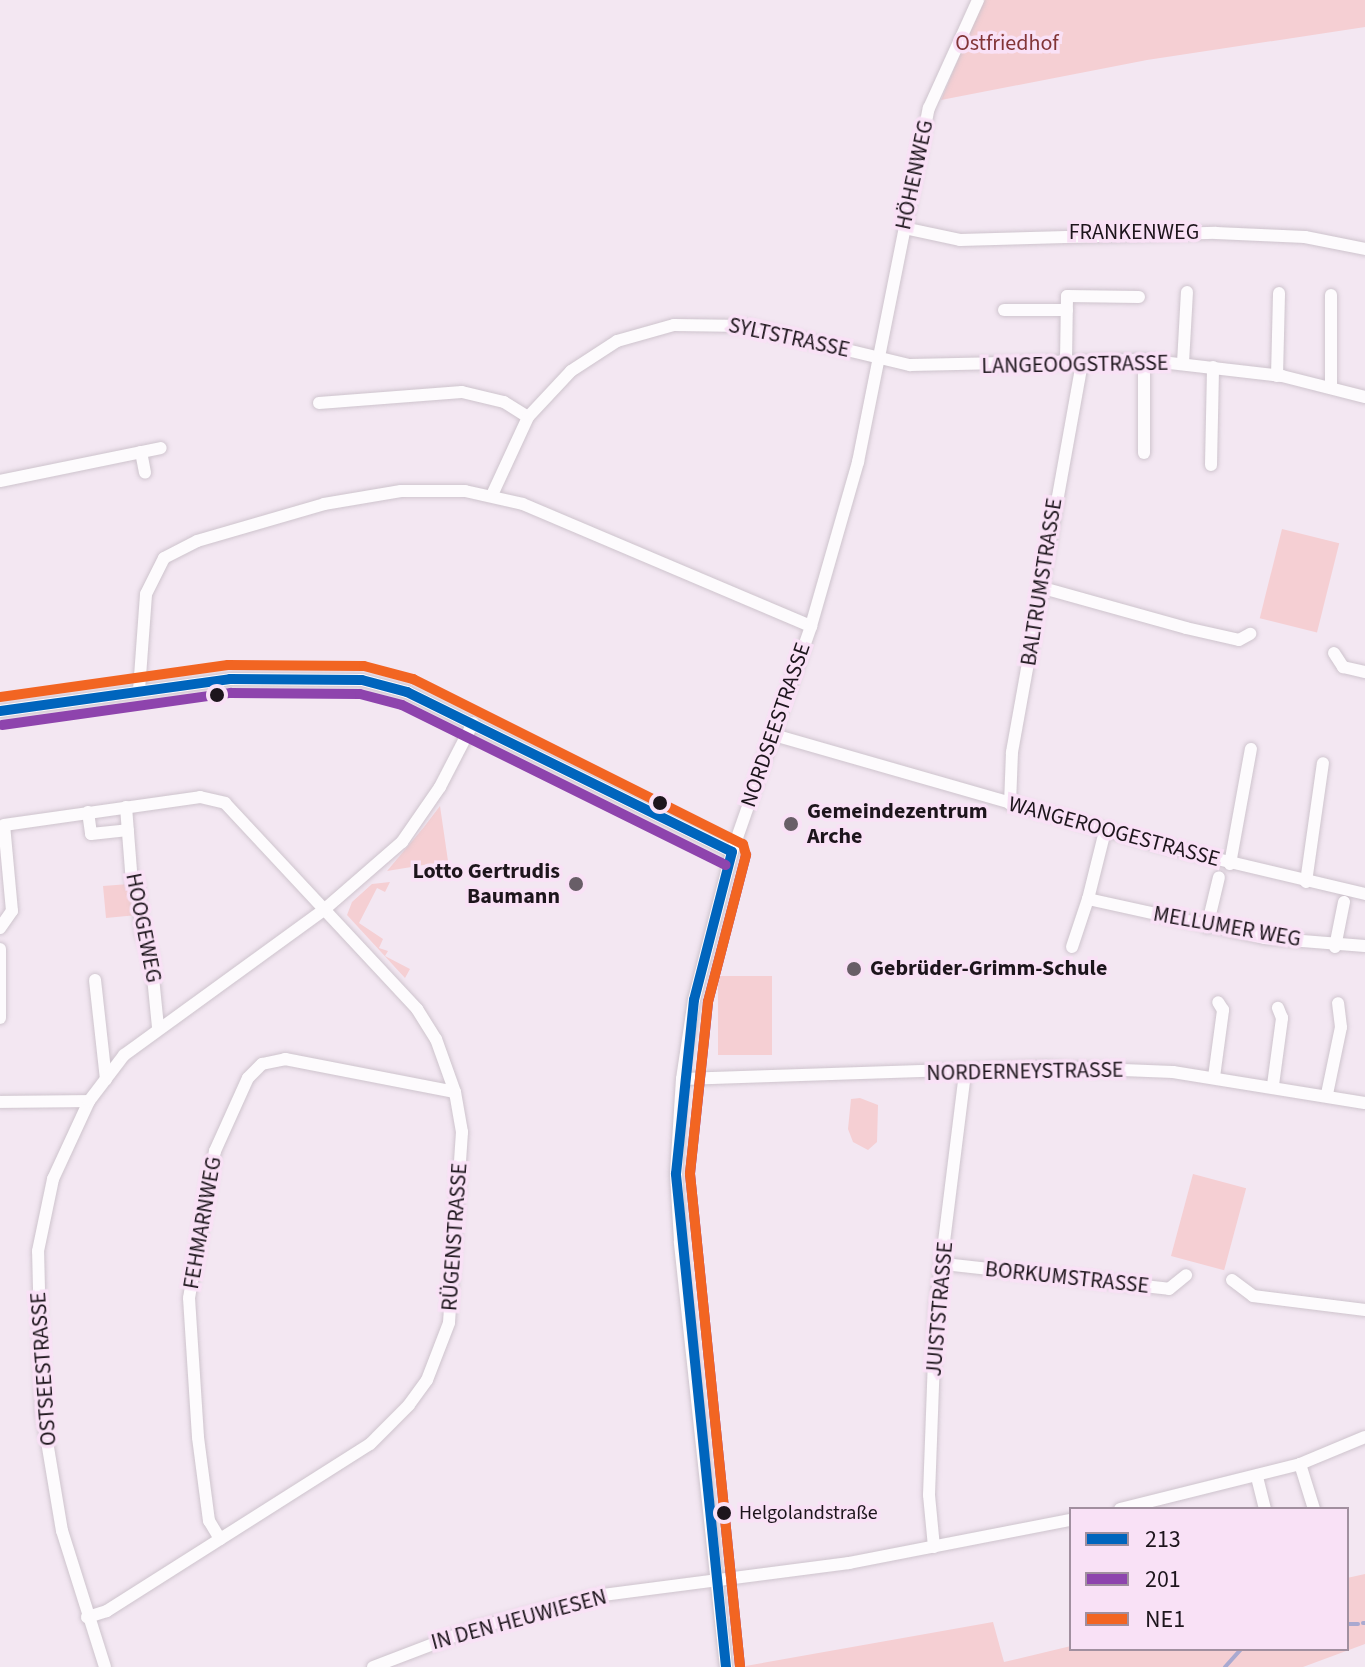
<!DOCTYPE html>
<html>
<head>
<meta charset="utf-8">
<style>
	body { margin:0 }
	#map { position:relative; width:1365px; height:1667px; overflow:hidden; background:#f3e7f2; font-family:"Source Sans 3",sans-serif }
	div>[style] { position:absolute }
	.green>* { inset:0; background:#f5cfd3; transform-origin:0 0 }
	.stream>* { height:4px; margin:-2px; padding:0 2px; transform-origin:2px; border-radius:2px; background:#a9a9d0 }
	.roads { filter:drop-shadow(0 0 2px #cec4cd) drop-shadow(0 0 2px #cec4cd) }
	.street>* { height:12px; margin:-6px; padding:0 6px; transform-origin:6px; border-radius:6px; background:#fdfbfd }
	.bus-1>* { height:10px; margin:-5px; padding:0 5px; transform-origin:5px; border-radius:5px; background:#0065bd }
	.bus-2>* { height:10px; margin:-5px; padding:0 5px; transform-origin:5px; border-radius:5px; background:#8e44ad }
	.bus-3>* { height:10px; margin:-5px; padding:0 5px; transform-origin:5px; border-radius:5px; background:#f26522 }
	.dots>* { width:22px; height:22px; translate:-50% -50%; box-sizing:border-box; border:4px solid #f9e1f6; border-radius:50% }
	span { translate:-50% -50%; white-space:nowrap; text-align:center; line-height:1.15; -webkit-text-stroke:7px #f9e1f6; paint-order:stroke }
	.bus-label { font-size:20px; color:#1d151c }
	.left { translate:0 -50%; text-align:left }
	.park-label { font-size:22px; color:#823537 }
	.street-label { font-size:22px; color:#1d151c }
	.poi-label { font-size:22px; color:#1d151c; font-weight:700 }
	.right { translate:-100% -50%; text-align:right }
	.legend { position:absolute; left:1069px; top:1507px; width:280px; height:144px; box-sizing:border-box; background:#f9e1f6; border:2px solid #a18f9f; margin:0; padding:10px 14px; list-style:none; font-size:24px; color:#1d151c }
	.legend li { display:flex; align-items:center; gap:16px; height:40px }
	.legend b { width:40px; border:2px solid #a18f9f }
</style>
</head>
<body>
<div id="map">
	<div class="green">
		<div style="clip-path:polygon(983px 0,1365px 0,1365px 27px,1147px 60px,941px 100px)"></div>
		<div style="left:1282px;top:529px;width:59px;height:92px;rotate:14deg"></div>
		<div style="clip-path:polygon(440px 806px,448px 861px,387px 871px,424px 827px)"></div>
		<div style="clip-path:polygon(390px 882px,385px 892px,377px 888px,359px 923px,383px 939px,379px 948px,388px 951px,385px 956px,410px 969px,405px 978px,347px 915px,352px 902px,372px 884px)"></div>
		<div style="clip-path:polygon(129px 884px,137px 915px,106px 918px,103px 886px)"></div>
		<div style="left:718px;top:976px;width:54px;height:79px"></div>
		<div style="clip-path:polygon(860px 1098px,878px 1105px,877px 1142px,868px 1150px,853px 1142px,848px 1129px,851px 1099px)"></div>
		<div style="left:1193px;top:1174px;width:55px;height:85px;rotate:15deg"></div>
		<div style="clip-path:polygon(1365px 1574px,1365px 1644px,1303px 1667px,740px 1667px,993px 1622px,1004px 1662px,1071px 1646px,1347px 1649px,1347px 1578px)"></div>
	</div>
	<div class="stream">
		<div style="left:1363px;top:1623px;width:2px"></div>
		<div style="left:1347px;top:1624px;width:11px"></div>
		<div style="left:1225px;top:1667px;width:24px;rotate:-48deg"></div>
	</div>
	<div class="roads">
		<div class="street">
			<div style="left:904px;top:228px;width:57px;rotate:12.1deg"></div>
			<div style="left:960px;top:240px;width:256px;rotate:-1.6deg"></div>
			<div style="left:1216px;top:233px;width:89px;rotate:2.6deg"></div>
			<div style="left:1305px;top:237px;width:61px;rotate:11.3deg"></div>
			<div style="left:1004px;top:310px;width:63px"></div>
			<div style="left:1144px;top:360px;width:93px;rotate:90deg"></div>
			<div style="left:1066px;top:361px;width:65px;rotate:-89.1deg"></div>
			<div style="left:1067px;top:296px;width:72px;rotate:0.8deg"></div>
			<div style="left:1183px;top:363px;width:71px;rotate:-86.8deg"></div>
			<div style="left:1277px;top:376px;width:83px;rotate:-88.6deg"></div>
			<div style="left:1331px;top:388px;width:93px;rotate:-90deg"></div>
			<div style="left:319px;top:403px;width:143px;rotate:-4.4deg"></div>
			<div style="left:462px;top:392px;width:43px;rotate:13.4deg"></div>
			<div style="left:504px;top:402px;width:28px;rotate:32deg"></div>
			<div style="left:141px;top:452px;width:21px;rotate:79deg"></div>
			<div style="left:1211px;top:465px;width:98px;rotate:-88.8deg"></div>
			<div style="left:0;top:481px;width:164px;rotate:-11.6deg"></div>
			<div style="left:492px;top:495px;width:86px;rotate:-65.2deg"></div>
			<div style="left:528px;top:417px;width:63px;rotate:-46.9deg"></div>
			<div style="left:571px;top:371px;width:55px;rotate:-33.1deg"></div>
			<div style="left:617px;top:341px;width:59px;rotate:-15.7deg"></div>
			<div style="left:674px;top:325px;width:73px;rotate:0.8deg"></div>
			<div style="left:747px;top:326px;width:168px;rotate:13.5deg"></div>
			<div style="left:910px;top:365px;width:234px;rotate:-1.2deg"></div>
			<div style="left:1144px;top:360px;width:139px;rotate:6.6deg"></div>
			<div style="left:1282px;top:376px;width:86px;rotate:14.2deg"></div>
			<div style="left:1043px;top:588px;width:148px;rotate:15.6deg"></div>
			<div style="left:1186px;top:628px;width:54px;rotate:12.8deg"></div>
			<div style="left:1239px;top:640px;width:13px;rotate:-29deg"></div>
			<div style="left:1334px;top:653px;width:17px;rotate:57deg"></div>
			<div style="left:1343px;top:667px;width:23px;rotate:13deg"></div>
			<div style="left:139px;top:690px;width:96px;rotate:-85.8deg"></div>
			<div style="left:146px;top:594px;width:40px;rotate:-63.4deg"></div>
			<div style="left:164px;top:558px;width:37px;rotate:-27deg"></div>
			<div style="left:197px;top:541px;width:132px;rotate:-16.2deg"></div>
			<div style="left:324px;top:504px;width:78px;rotate:-9.6deg"></div>
			<div style="left:401px;top:491px;width:64px"></div>
			<div style="left:465px;top:491px;width:59px;rotate:12.6deg"></div>
			<div style="left:523px;top:504px;width:313px;rotate:23deg"></div>
			<div style="left:0;top:711px;width:232px;rotate:-7.9deg"></div>
			<div style="left:230px;top:679px;width:132px;rotate:0.4deg"></div>
			<div style="left:362px;top:680px;width:47px;rotate:14.9deg"></div>
			<div style="left:407px;top:692px;width:362px;rotate:26.2deg"></div>
			<div style="left:774px;top:735px;width:399px;rotate:16deg"></div>
			<div style="left:1158px;top:845px;width:213px;rotate:13.3deg"></div>
			<div style="left:1010px;top:804px;width:52px;rotate:-87.8deg"></div>
			<div style="left:1012px;top:752px;width:397px;rotate:-79.8deg"></div>
			<div style="left:126px;top:807px;width:76px;rotate:85.5deg"></div>
			<div style="left:132px;top:883px;width:5px"></div>
			<div style="left:137px;top:883px;width:50px;rotate:84.3deg"></div>
			<div style="left:142px;top:933px;width:26px;rotate:69deg"></div>
			<div style="left:151px;top:957px;width:70px;rotate:84.3deg"></div>
			<div style="left:88px;top:812px;width:22px;rotate:82deg"></div>
			<div style="left:91px;top:834px;width:37px;rotate:-6deg"></div>
			<div style="left:1105px;top:831px;width:70px;rotate:104deg"></div>
			<div style="left:1088px;top:899px;width:181px;rotate:12.4deg"></div>
			<div style="left:1265px;top:938px;width:100px;rotate:4.6deg"></div>
			<div style="left:1230px;top:864px;width:117px;rotate:-79.7deg"></div>
			<div style="left:1306px;top:882px;width:120px;rotate:-81.9deg"></div>
			<div style="left:1207px;top:927px;width:51px;rotate:-76.5deg"></div>
			<div style="left:0;top:928px;width:21px;rotate:-55deg"></div>
			<div style="left:12px;top:911px;width:86px;rotate:-95.3deg"></div>
			<div style="left:4px;top:825px;width:198px;rotate:-8.1deg"></div>
			<div style="left:200px;top:797px;width:26px;rotate:13deg"></div>
			<div style="left:225px;top:803px;width:282px;rotate:47deg"></div>
			<div style="left:417px;top:1009px;width:36px;rotate:58deg"></div>
			<div style="left:436px;top:1039px;width:56px;rotate:70.3deg"></div>
			<div style="left:455px;top:1092px;width:41px;rotate:80.1deg"></div>
			<div style="left:462px;top:1132px;width:191px;rotate:93.9deg"></div>
			<div style="left:449px;top:1323px;width:61px;rotate:111.1deg"></div>
			<div style="left:427px;top:1380px;width:31px;rotate:126deg"></div>
			<div style="left:409px;top:1405px;width:55px;rotate:135deg"></div>
			<div style="left:370px;top:1444px;width:312px;rotate:147.6deg"></div>
			<div style="left:107px;top:1611px;width:21px;rotate:163deg"></div>
			<div style="left:1072px;top:947px;width:51px;rotate:-71.6deg"></div>
			<div style="left:1335px;top:947px;width:46px;rotate:-78.7deg"></div>
			<div style="left:0;top:949px;width:69px;rotate:90deg"></div>
			<div style="left:95px;top:980px;width:100px;rotate:83.7deg"></div>
			<div style="left:1214px;top:1077px;width:68px;rotate:-82.3deg"></div>
			<div style="left:1223px;top:1010px;width:9px;rotate:-122deg"></div>
			<div style="left:682px;top:1079px;width:366px;rotate:-1.9deg"></div>
			<div style="left:1048px;top:1067px;width:125px;rotate:2.3deg"></div>
			<div style="left:1173px;top:1072px;width:194px;rotate:9.2deg"></div>
			<div style="left:1273px;top:1085px;width:68px;rotate:-82.3deg"></div>
			<div style="left:1282px;top:1018px;width:11px;rotate:-112deg"></div>
			<div style="left:1327px;top:1094px;width:68px;rotate:-78.2deg"></div>
			<div style="left:1341px;top:1027px;width:24px;rotate:-97deg"></div>
			<div style="left:0;top:1102px;width:89px;rotate:-0.6deg"></div>
			<div style="left:944px;top:1264px;width:226px;rotate:6.3deg"></div>
			<div style="left:1169px;top:1289px;width:22px;rotate:-39deg"></div>
			<div style="left:1232px;top:1280px;width:26px;rotate:37deg"></div>
			<div style="left:1253px;top:1296px;width:113px;rotate:7.1deg"></div>
			<div style="left:1300px;top:1464px;width:47px;rotate:72.7deg"></div>
			<div style="left:1257px;top:1477px;width:33px;rotate:76deg"></div>
			<div style="left:1120px;top:1509px;width:186px;rotate:-14deg"></div>
			<div style="left:1300px;top:1464px;width:70px;rotate:-22.6deg"></div>
			<div style="left:220px;top:1539px;width:21px;rotate:-121deg"></div>
			<div style="left:209px;top:1521px;width:85px;rotate:-97.5deg"></div>
			<div style="left:198px;top:1437px;width:139px;rotate:-93.7deg"></div>
			<div style="left:189px;top:1298px;width:149px;rotate:-80deg"></div>
			<div style="left:215px;top:1151px;width:80px;rotate:-65.7deg"></div>
			<div style="left:248px;top:1078px;width:20px;rotate:-45deg"></div>
			<div style="left:262px;top:1064px;width:24px;rotate:-12deg"></div>
			<div style="left:285px;top:1059px;width:173px;rotate:11deg"></div>
			<div style="left:934px;top:1547px;width:52px;rotate:-95.5deg"></div>
			<div style="left:929px;top:1495px;width:189px;rotate:-87.9deg"></div>
			<div style="left:936px;top:1306px;width:236px;rotate:-82.9deg"></div>
			<div style="left:105px;top:1667px;width:143px;rotate:-107.5deg"></div>
			<div style="left:62px;top:1531px;width:121px;rotate:-99.5deg"></div>
			<div style="left:42px;top:1412px;width:161px;rotate:-91.4deg"></div>
			<div style="left:38px;top:1251px;width:74px;rotate:-78.2deg"></div>
			<div style="left:53px;top:1179px;width:86px;rotate:-65.2deg"></div>
			<div style="left:89px;top:1101px;width:58px;rotate:-52.7deg"></div>
			<div style="left:124px;top:1055px;width:250px;rotate:-36deg"></div>
			<div style="left:326px;top:908px;width:101px;rotate:-41deg"></div>
			<div style="left:402px;top:842px;width:67px;rotate:-55.4deg"></div>
			<div style="left:440px;top:787px;width:72px;rotate:-62.7deg"></div>
			<div style="left:373px;top:1667px;width:109px;rotate:-20.9deg"></div>
			<div style="left:475px;top:1628px;width:132px;rotate:-14.5deg"></div>
			<div style="left:603px;top:1595px;width:248px;rotate:-7.4deg"></div>
			<div style="left:849px;top:1563px;width:226px;rotate:-11deg"></div>
			<div style="left:726px;top:1667px;width:428px;rotate:-96.2deg"></div>
			<div style="left:680px;top:1241px;width:67px;rotate:-93.4deg"></div>
			<div style="left:676px;top:1174px;width:95px;rotate:-86.4deg"></div>
			<div style="left:682px;top:1079px;width:80px;rotate:-81.4deg"></div>
			<div style="left:694px;top:1000px;width:153px;rotate:-75.6deg"></div>
			<div style="left:732px;top:852px;width:239px;rotate:-70.7deg"></div>
			<div style="left:811px;top:626px;width:171px;rotate:-74deg"></div>
			<div style="left:858px;top:462px;width:361px;rotate:-78.7deg"></div>
			<div style="left:929px;top:108px;width:119px;rotate:-65.6deg"></div>
		</div>
	</div>
	<div class="bus-1">
		<div style="left:0;top:711px;width:232px;rotate:-7.9deg"></div>
		<div style="left:230px;top:679px;width:132px;rotate:0.4deg"></div>
		<div style="left:362px;top:680px;width:47px;rotate:14.9deg"></div>
		<div style="left:407px;top:692px;width:362px;rotate:26.2deg"></div>
		<div style="left:726px;top:1667px;width:496px;rotate:-95.8deg"></div>
		<div style="left:676px;top:1174px;width:175px;rotate:-84.1deg"></div>
		<div style="left:694px;top:1000px;width:153px;rotate:-75.6deg"></div>
	</div>
	<div class="bus-2">
		<div style="left:2px;top:725px;width:231px;rotate:-8deg"></div>
		<div style="left:231px;top:693px;width:129px;rotate:0.4deg"></div>
		<div style="left:360px;top:694px;width:43px;rotate:14.7deg"></div>
		<div style="left:402px;top:705px;width:361px;rotate:26.3deg"></div>
		<div style="left:740px;top:1666px;width:495px;rotate:-95.8deg"></div>
		<div style="left:690px;top:1174px;width:173px;rotate:-84deg"></div>
		<div style="left:708px;top:1002px;width:152px;rotate:-75.5deg"></div>
	</div>
	<div class="bus-3">
		<div style="left:0;top:697px;width:230px;rotate:-8deg"></div>
		<div style="left:228px;top:665px;width:136px;rotate:0.4deg"></div>
		<div style="left:364px;top:666px;width:51px;rotate:14.9deg"></div>
		<div style="left:413px;top:679px;width:369px;rotate:26.6deg"></div>
		<div style="left:743px;top:844px;width:11px;rotate:75deg"></div>
		<div style="left:746px;top:855px;width:152px;rotate:104.5deg"></div>
		<div style="left:708px;top:1002px;width:173px;rotate:96deg"></div>
		<div style="left:690px;top:1174px;width:495px;rotate:84.2deg"></div>
	</div>
	<div class="dots">
		<div style="left:217px;top:695px;background:#1d151c"></div>
		<div style="left:660px;top:803px;background:#1d151c"></div>
		<div style="left:791px;top:824px;background:#685e67"></div>
		<div style="left:576px;top:884px;background:#685e67"></div>
		<div style="left:854px;top:969px;background:#685e67"></div>
		<div style="left:724px;top:1513px;background:#1d151c"></div>
	</div>
	<div class="bus-label">
		<span class="left" style="left:739px;top:1513px">Helgolandstraße</span>
	</div>
	<div class="park-label">
		<span style="left:1007px;top:44px">Ostfriedhof</span>
	</div>
	<div class="street-label">
		<span style="left:915px;top:175px;rotate:-78deg">HÖHENWEG</span>
		<span style="left:1134px;top:233px">FRANKENWEG</span>
		<span style="left:789px;top:338px;rotate:12deg">SYLTSTRASSE</span>
		<span style="left:1075px;top:365px;rotate:-1deg">LANGEOOGSTRASSE</span>
		<span style="left:1042px;top:582px;rotate:-81deg">BALTRUMSTRASSE</span>
		<span style="left:776px;top:725px;rotate:-71deg">NORDSEESTRASSE</span>
		<span style="left:1114px;top:832px;rotate:15deg">WANGEROOGESTRASSE</span>
		<span style="left:1227px;top:927px;rotate:10deg">MELLUMER WEG</span>
		<span style="left:143px;top:928px;rotate:79deg">HOOGEWEG</span>
		<span style="left:1025px;top:1072px;rotate:-1deg">NORDERNEYSTRASSE</span>
		<span style="left:203px;top:1223px;rotate:-80deg">FEHMARNWEG</span>
		<span style="left:455px;top:1237px;rotate:-86deg">RÜGENSTRASSE</span>
		<span style="left:1067px;top:1278px;rotate:6deg">BORKUMSTRASSE</span>
		<span style="left:940px;top:1309px;rotate:-85deg">JUISTSTRASSE</span>
		<span style="left:44px;top:1369px;rotate:-94deg">OSTSEESTRASSE</span>
		<span style="left:519px;top:1620px;rotate:-15deg">IN DEN HEUWIESEN</span>
	</div>
	<div class="poi-label">
		<span class="left" style="left:807px;top:824px">Gemeindezentrum<br>Arche</span>
		<span class="right" style="left:560px;top:884px">Lotto Gertrudis<br>Baumann</span>
		<span class="left" style="left:870px;top:969px">Gebrüder-Grimm-Schule</span>
	</div>
	<ul class="legend">
	<li><b style="height:10px;background:#0065bd"></b>213</li>
	<li><b style="height:10px;background:#8e44ad"></b>201</li>
	<li><b style="height:10px;background:#f26522"></b>NE1</li>
	</ul>
</div>
</body>
</html>
